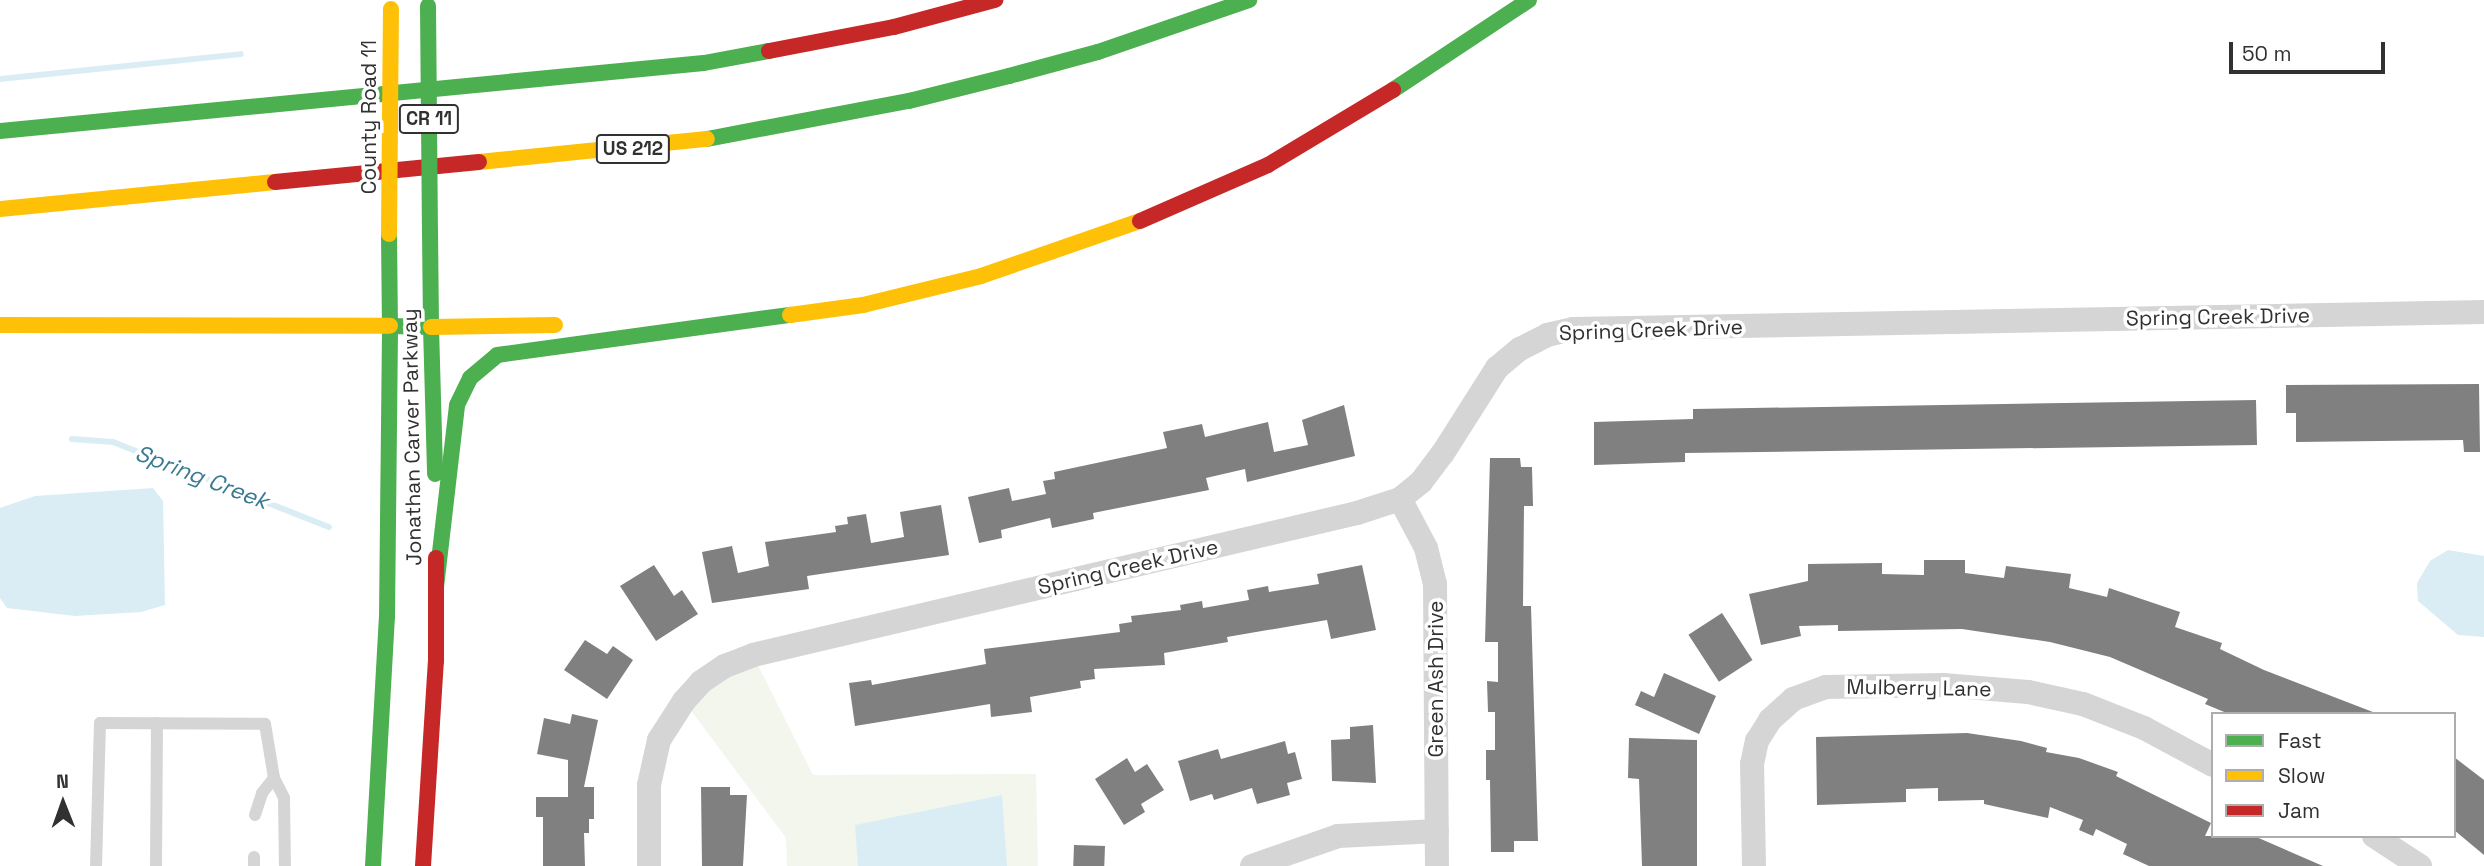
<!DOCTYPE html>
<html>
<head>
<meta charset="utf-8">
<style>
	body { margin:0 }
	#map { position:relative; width:2484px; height:866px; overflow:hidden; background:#fff; font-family:"Space Grotesk",sans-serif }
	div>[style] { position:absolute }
	.green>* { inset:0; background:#f3f6ed }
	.water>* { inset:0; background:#daedf4 }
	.stream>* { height:6px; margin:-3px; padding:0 3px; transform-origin:3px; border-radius:3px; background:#daedf4 }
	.building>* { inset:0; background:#808080; transform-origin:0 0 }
	.lane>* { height:12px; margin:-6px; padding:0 6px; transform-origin:6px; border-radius:6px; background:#d5d5d5 }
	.street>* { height:24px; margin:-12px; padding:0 12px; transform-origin:12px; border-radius:12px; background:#d5d5d5 }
	.fast>* { height:16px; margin:-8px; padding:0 8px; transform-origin:8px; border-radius:8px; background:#4caf50 }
	.slow>* { height:16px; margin:-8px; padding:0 8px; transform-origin:8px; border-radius:8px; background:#ffc107 }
	.jam>* { height:16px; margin:-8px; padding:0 8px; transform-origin:8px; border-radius:8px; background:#c62828 }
	.fast-bridge>* { height:16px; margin:-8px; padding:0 8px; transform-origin:8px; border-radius:8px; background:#4caf50 }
	.slow-bridge>* { height:16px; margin:-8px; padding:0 8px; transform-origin:8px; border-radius:8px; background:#ffc107 }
	span { translate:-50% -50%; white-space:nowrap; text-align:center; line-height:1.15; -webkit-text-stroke:7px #fff; paint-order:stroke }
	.shield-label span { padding:2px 5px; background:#fff; border:2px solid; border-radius:5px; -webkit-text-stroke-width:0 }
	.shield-label { font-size:19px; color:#313131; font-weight:700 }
	.street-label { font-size:21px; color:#313131 }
	.water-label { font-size:23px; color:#377a92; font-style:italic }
	.legend { position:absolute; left:2211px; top:712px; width:245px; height:126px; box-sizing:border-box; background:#fff; border:2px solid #adadad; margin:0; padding:9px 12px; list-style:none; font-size:21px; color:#313131 }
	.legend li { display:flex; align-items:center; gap:14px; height:35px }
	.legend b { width:35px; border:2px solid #adadad }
	.north { position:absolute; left:28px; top:768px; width:70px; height:70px; -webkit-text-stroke:5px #fff; paint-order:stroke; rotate:359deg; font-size:19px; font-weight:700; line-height:28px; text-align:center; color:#313131 }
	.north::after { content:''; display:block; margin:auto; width:24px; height:32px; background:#313131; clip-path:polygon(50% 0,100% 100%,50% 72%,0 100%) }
	.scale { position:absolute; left:2229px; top:42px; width:156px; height:32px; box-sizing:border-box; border:4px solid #313131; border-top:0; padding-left:9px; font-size:21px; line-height:24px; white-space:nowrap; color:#313131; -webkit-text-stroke:5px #fff; paint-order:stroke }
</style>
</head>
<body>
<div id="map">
	<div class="green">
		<div style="clip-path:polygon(753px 655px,813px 775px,1036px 774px,1038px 866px,787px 866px,786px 838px,684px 701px)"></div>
	</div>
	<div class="water">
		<div style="clip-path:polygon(153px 488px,163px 501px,165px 605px,141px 612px,75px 616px,7px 608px,0 598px,0 508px,35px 496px)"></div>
		<div style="clip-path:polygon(2448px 550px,2484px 556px,2484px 637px,2458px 635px,2418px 601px,2417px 583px,2430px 561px)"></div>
		<div style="clip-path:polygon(1002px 795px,1007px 866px,858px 866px,855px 825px)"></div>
	</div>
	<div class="stream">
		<div style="left:0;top:79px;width:242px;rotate:-5.9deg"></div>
		<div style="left:72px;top:439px;width:41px;rotate:4.2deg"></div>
		<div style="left:113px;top:442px;width:232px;rotate:21.5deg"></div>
	</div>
	<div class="building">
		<div style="clip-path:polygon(2479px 384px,2480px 452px,2464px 452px,2463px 440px,2296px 442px,2296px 413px,2286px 413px,2286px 385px)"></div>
		<div style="clip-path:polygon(2256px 400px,2257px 445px,1685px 453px,1685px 462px,1594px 465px,1594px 422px,1693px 419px,1693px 409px)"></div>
		<div style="clip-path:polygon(1344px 405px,1355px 456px,1247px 482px,1245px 469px,1206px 478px,1209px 490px,1093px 513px,1094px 519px,1052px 528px,1050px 518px,1001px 530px,1002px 538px,979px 543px,968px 497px,1009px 488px,1012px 501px,1046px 494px,1043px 481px,1055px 479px,1054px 472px,1167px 448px,1163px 432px,1202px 424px,1205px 437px,1268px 422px,1274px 452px,1308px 445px,1302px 420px)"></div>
		<div style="clip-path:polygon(1490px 458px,1520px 458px,1521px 467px,1532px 467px,1533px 506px,1524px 506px,1523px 606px,1531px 606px,1538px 841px,1514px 841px,1514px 852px,1491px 852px,1490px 780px,1486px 780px,1486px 750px,1495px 750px,1495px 712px,1488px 712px,1487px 681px,1498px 682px,1498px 642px,1485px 642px)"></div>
		<div style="clip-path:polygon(941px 505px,949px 555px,807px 576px,809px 589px,712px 603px,702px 552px,732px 546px,738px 573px,769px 566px,765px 542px,836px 532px,835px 526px,848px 524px,847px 517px,866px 514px,871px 543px,904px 537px,900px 512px)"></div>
		<div style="clip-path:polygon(1924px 560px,1965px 560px,1965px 573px,2004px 578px,2006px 566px,2071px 574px,2069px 588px,2107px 597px,2109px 588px,2180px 612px,2175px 627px,2222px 643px,2220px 649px,2264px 670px,2378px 714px,2229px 714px,2205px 704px,2208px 699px,2110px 657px,2050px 642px,1962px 629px,1838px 631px,1838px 625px,1799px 626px,1801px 636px,1761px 645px,1749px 594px,1808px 581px,1808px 564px,1882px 563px,1882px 574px,1924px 575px)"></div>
		<div style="clip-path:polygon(654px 565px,674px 596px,682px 590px,698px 614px,656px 641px,620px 586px)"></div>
		<div style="clip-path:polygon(1362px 565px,1376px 630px,1331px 639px,1327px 620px,1227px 637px,1228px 642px,1164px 653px,1165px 665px,1094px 669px,1095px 679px,1080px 681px,1081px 688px,1030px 697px,1032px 712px,991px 717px,990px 704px,855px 726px,849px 683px,871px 680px,872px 685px,986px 664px,984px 649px,1120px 632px,1119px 624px,1132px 622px,1131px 616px,1181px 610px,1180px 605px,1202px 601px,1203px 608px,1249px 600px,1247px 590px,1268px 586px,1269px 592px,1319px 584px,1317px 574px)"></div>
		<div style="left:1722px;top:613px;width:56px;height:40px;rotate:57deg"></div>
		<div style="clip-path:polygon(585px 640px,607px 654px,613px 646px,633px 660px,607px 699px,564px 670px)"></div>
		<div style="clip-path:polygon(1664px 673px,1716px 696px,1699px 734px,1635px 705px,1641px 691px,1654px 697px)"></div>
		<div style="clip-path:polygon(572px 714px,598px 720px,584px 787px,594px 787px,594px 819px,589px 819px,589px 833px,584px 833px,585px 866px,543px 866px,543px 817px,536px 817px,536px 797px,568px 797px,568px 760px,537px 754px,544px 718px,570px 724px)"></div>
		<div style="clip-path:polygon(1373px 725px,1376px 783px,1332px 781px,1331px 740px,1350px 739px,1350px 727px)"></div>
		<div style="clip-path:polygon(1967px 733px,2021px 741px,2047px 748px,2046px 752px,2079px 758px,2118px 772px,2116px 776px,2211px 823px,2205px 836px,2254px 836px,2323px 866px,2149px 866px,2123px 854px,2127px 844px,2096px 829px,2093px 836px,2079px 830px,2083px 820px,2050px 807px,2048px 818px,1984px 804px,1984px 800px,1938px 801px,1938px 788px,1906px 789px,1906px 802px,1817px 805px,1816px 737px)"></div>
		<div style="clip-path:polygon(1629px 738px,1697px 740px,1697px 866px,1642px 866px,1639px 779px,1628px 778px)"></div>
		<div style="clip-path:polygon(1285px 741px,1288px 754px,1295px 752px,1302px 779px,1287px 783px,1290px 795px,1257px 804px,1252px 788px,1214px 800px,1212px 794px,1190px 801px,1178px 761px,1218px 749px,1221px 759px)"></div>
		<div style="clip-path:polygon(2454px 757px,2484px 780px,2484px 855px,2454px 830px)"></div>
		<div style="clip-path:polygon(1127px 758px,1135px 772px,1147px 764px,1164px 790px,1141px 804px,1145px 812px,1124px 825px,1095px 779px)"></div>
		<div style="clip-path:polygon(701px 787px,730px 787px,730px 795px,747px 795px,743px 866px,702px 866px)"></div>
		<div style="left:1074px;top:845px;width:31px;height:21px;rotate:2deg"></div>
	</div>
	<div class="lane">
		<div style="left:255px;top:815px;width:23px;rotate:-72deg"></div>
		<div style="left:262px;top:793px;width:19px;rotate:-51deg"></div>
		<div style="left:96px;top:866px;width:143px;rotate:-88.4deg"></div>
		<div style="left:100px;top:723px;width:165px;rotate:0.3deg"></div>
		<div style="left:265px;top:724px;width:55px;rotate:80.5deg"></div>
		<div style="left:274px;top:778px;width:22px;rotate:63deg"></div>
		<div style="left:284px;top:798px;width:68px;rotate:89.2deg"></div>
		<div style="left:156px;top:866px;width:143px;rotate:-89.6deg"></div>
		<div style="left:254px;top:866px;width:9px;rotate:-90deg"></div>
	</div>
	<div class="street">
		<div style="left:1400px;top:499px;width:55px;rotate:62deg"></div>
		<div style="left:1426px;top:548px;width:37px;rotate:76deg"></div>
		<div style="left:1435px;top:584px;width:282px;rotate:89.6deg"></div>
		<div style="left:2374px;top:836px;width:55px;rotate:33.1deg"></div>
		<div style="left:649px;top:866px;width:81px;rotate:-90deg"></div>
		<div style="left:649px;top:785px;width:46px;rotate:-77.5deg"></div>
		<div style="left:659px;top:740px;width:46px;rotate:-57.3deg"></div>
		<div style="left:684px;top:701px;width:25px;rotate:-48deg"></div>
		<div style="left:701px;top:682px;width:29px;rotate:-34deg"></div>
		<div style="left:725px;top:666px;width:30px;rotate:-21deg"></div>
		<div style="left:753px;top:655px;width:620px;rotate:-13.23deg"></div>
		<div style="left:1357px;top:513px;width:45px;rotate:-18deg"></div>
		<div style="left:1400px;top:499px;width:27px;rotate:-39deg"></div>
		<div style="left:1421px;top:482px;width:36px;rotate:-53deg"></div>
		<div style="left:1443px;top:453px;width:101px;rotate:-57.6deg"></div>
		<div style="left:1497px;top:368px;width:30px;rotate:-40deg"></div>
		<div style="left:1520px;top:349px;width:30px;rotate:-27deg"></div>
		<div style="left:1547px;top:335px;width:27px;rotate:-13deg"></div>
		<div style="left:1573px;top:329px;width:911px;rotate:-1.07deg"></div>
		<div style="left:1252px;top:866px;width:91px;rotate:-19.2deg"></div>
		<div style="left:1338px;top:836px;width:99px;rotate:-2.9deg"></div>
		<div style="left:1754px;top:866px;width:102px;rotate:-91.1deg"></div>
		<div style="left:1752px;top:764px;width:24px;rotate:-78deg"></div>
		<div style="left:1757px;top:741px;width:25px;rotate:-58deg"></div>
		<div style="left:1770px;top:720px;width:31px;rotate:-42deg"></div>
		<div style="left:1793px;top:699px;width:35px;rotate:-20deg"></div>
		<div style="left:1826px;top:687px;width:117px;rotate:-1deg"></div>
		<div style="left:1943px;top:685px;width:85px;rotate:4.7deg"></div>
		<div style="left:2028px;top:692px;width:56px;rotate:12.3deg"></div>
		<div style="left:2083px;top:704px;width:66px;rotate:21.5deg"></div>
		<div style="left:2144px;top:728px;width:78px;rotate:28.2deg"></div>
	</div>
	<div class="fast">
		<div style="left:1393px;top:90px;width:163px;rotate:-33.5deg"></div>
		<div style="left:0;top:131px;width:707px;rotate:-5.52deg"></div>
		<div style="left:704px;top:63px;width:66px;rotate:-10.5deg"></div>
		<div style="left:707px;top:139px;width:206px;rotate:-10.7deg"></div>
		<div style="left:909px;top:101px;width:103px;rotate:-14deg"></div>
		<div style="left:1009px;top:76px;width:92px;rotate:-15.1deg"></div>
		<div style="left:1098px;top:52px;width:160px;rotate:-19deg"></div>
		<div style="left:389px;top:234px;width:92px;rotate:89.4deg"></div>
		<div style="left:390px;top:326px;width:41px;rotate:1.4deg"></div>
		<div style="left:431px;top:327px;width:95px;rotate:-90.6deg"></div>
		<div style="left:431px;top:327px;width:147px;rotate:88.4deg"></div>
		<div style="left:436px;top:587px;width:183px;rotate:-83.4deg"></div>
		<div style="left:457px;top:405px;width:30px;rotate:-64deg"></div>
		<div style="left:470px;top:378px;width:35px;rotate:-40deg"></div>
		<div style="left:497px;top:355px;width:296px;rotate:-7.8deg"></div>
		<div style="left:373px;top:866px;width:249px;rotate:-86.8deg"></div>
		<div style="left:387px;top:617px;width:291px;rotate:-89.4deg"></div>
	</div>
	<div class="slow">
		<div style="left:479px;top:162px;width:229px;rotate:-5.8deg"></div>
		<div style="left:0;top:209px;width:276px;rotate:-5.6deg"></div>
		<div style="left:790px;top:315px;width:74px;rotate:-7.8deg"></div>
		<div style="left:863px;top:305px;width:122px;rotate:-13.8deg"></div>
		<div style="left:981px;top:276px;width:168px;rotate:-19.1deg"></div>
		<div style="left:0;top:325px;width:390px;rotate:0.1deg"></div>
		<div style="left:431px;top:327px;width:124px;rotate:-0.9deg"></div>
	</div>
	<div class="jam">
		<div style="left:769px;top:51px;width:127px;rotate:-10.9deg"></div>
		<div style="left:894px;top:27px;width:105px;rotate:-15deg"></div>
		<div style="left:275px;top:182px;width:205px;rotate:-5.6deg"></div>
		<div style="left:1140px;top:221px;width:140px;rotate:-23.6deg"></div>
		<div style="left:1268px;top:165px;width:146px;rotate:-31deg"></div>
		<div style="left:423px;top:866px;width:205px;rotate:-86.4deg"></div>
		<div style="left:436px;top:661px;width:103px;rotate:-90deg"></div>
	</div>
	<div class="fast-bridge">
		<div style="left:428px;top:6px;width:226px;rotate:89.5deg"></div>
	</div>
	<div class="slow-bridge">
		<div style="left:389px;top:234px;width:225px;rotate:-89.5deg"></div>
	</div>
	<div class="shield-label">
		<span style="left:429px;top:119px">CR 11</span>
		<span style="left:633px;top:149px">US 212</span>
	</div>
	<div class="street-label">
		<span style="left:369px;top:117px;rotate:-90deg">County Road 11</span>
		<span style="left:2218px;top:317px;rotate:-1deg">Spring Creek Drive</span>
		<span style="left:1651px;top:330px;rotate:-2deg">Spring Creek Drive</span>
		<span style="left:412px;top:437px;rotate:-91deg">Jonathan Carver Parkway</span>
		<span style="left:1128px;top:567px;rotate:-13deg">Spring Creek Drive</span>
		<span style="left:1436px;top:679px;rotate:-90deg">Green Ash Drive</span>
		<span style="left:1919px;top:688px;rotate:1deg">Mulberry Lane</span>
	</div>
	<div class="water-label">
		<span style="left:202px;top:477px;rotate:21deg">Spring Creek</span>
	</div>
	<ul class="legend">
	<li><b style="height:9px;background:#4caf50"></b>Fast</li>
	<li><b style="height:9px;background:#ffc107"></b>Slow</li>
	<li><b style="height:9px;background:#c62828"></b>Jam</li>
	</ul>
	<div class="north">N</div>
	<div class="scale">50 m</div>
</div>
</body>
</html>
